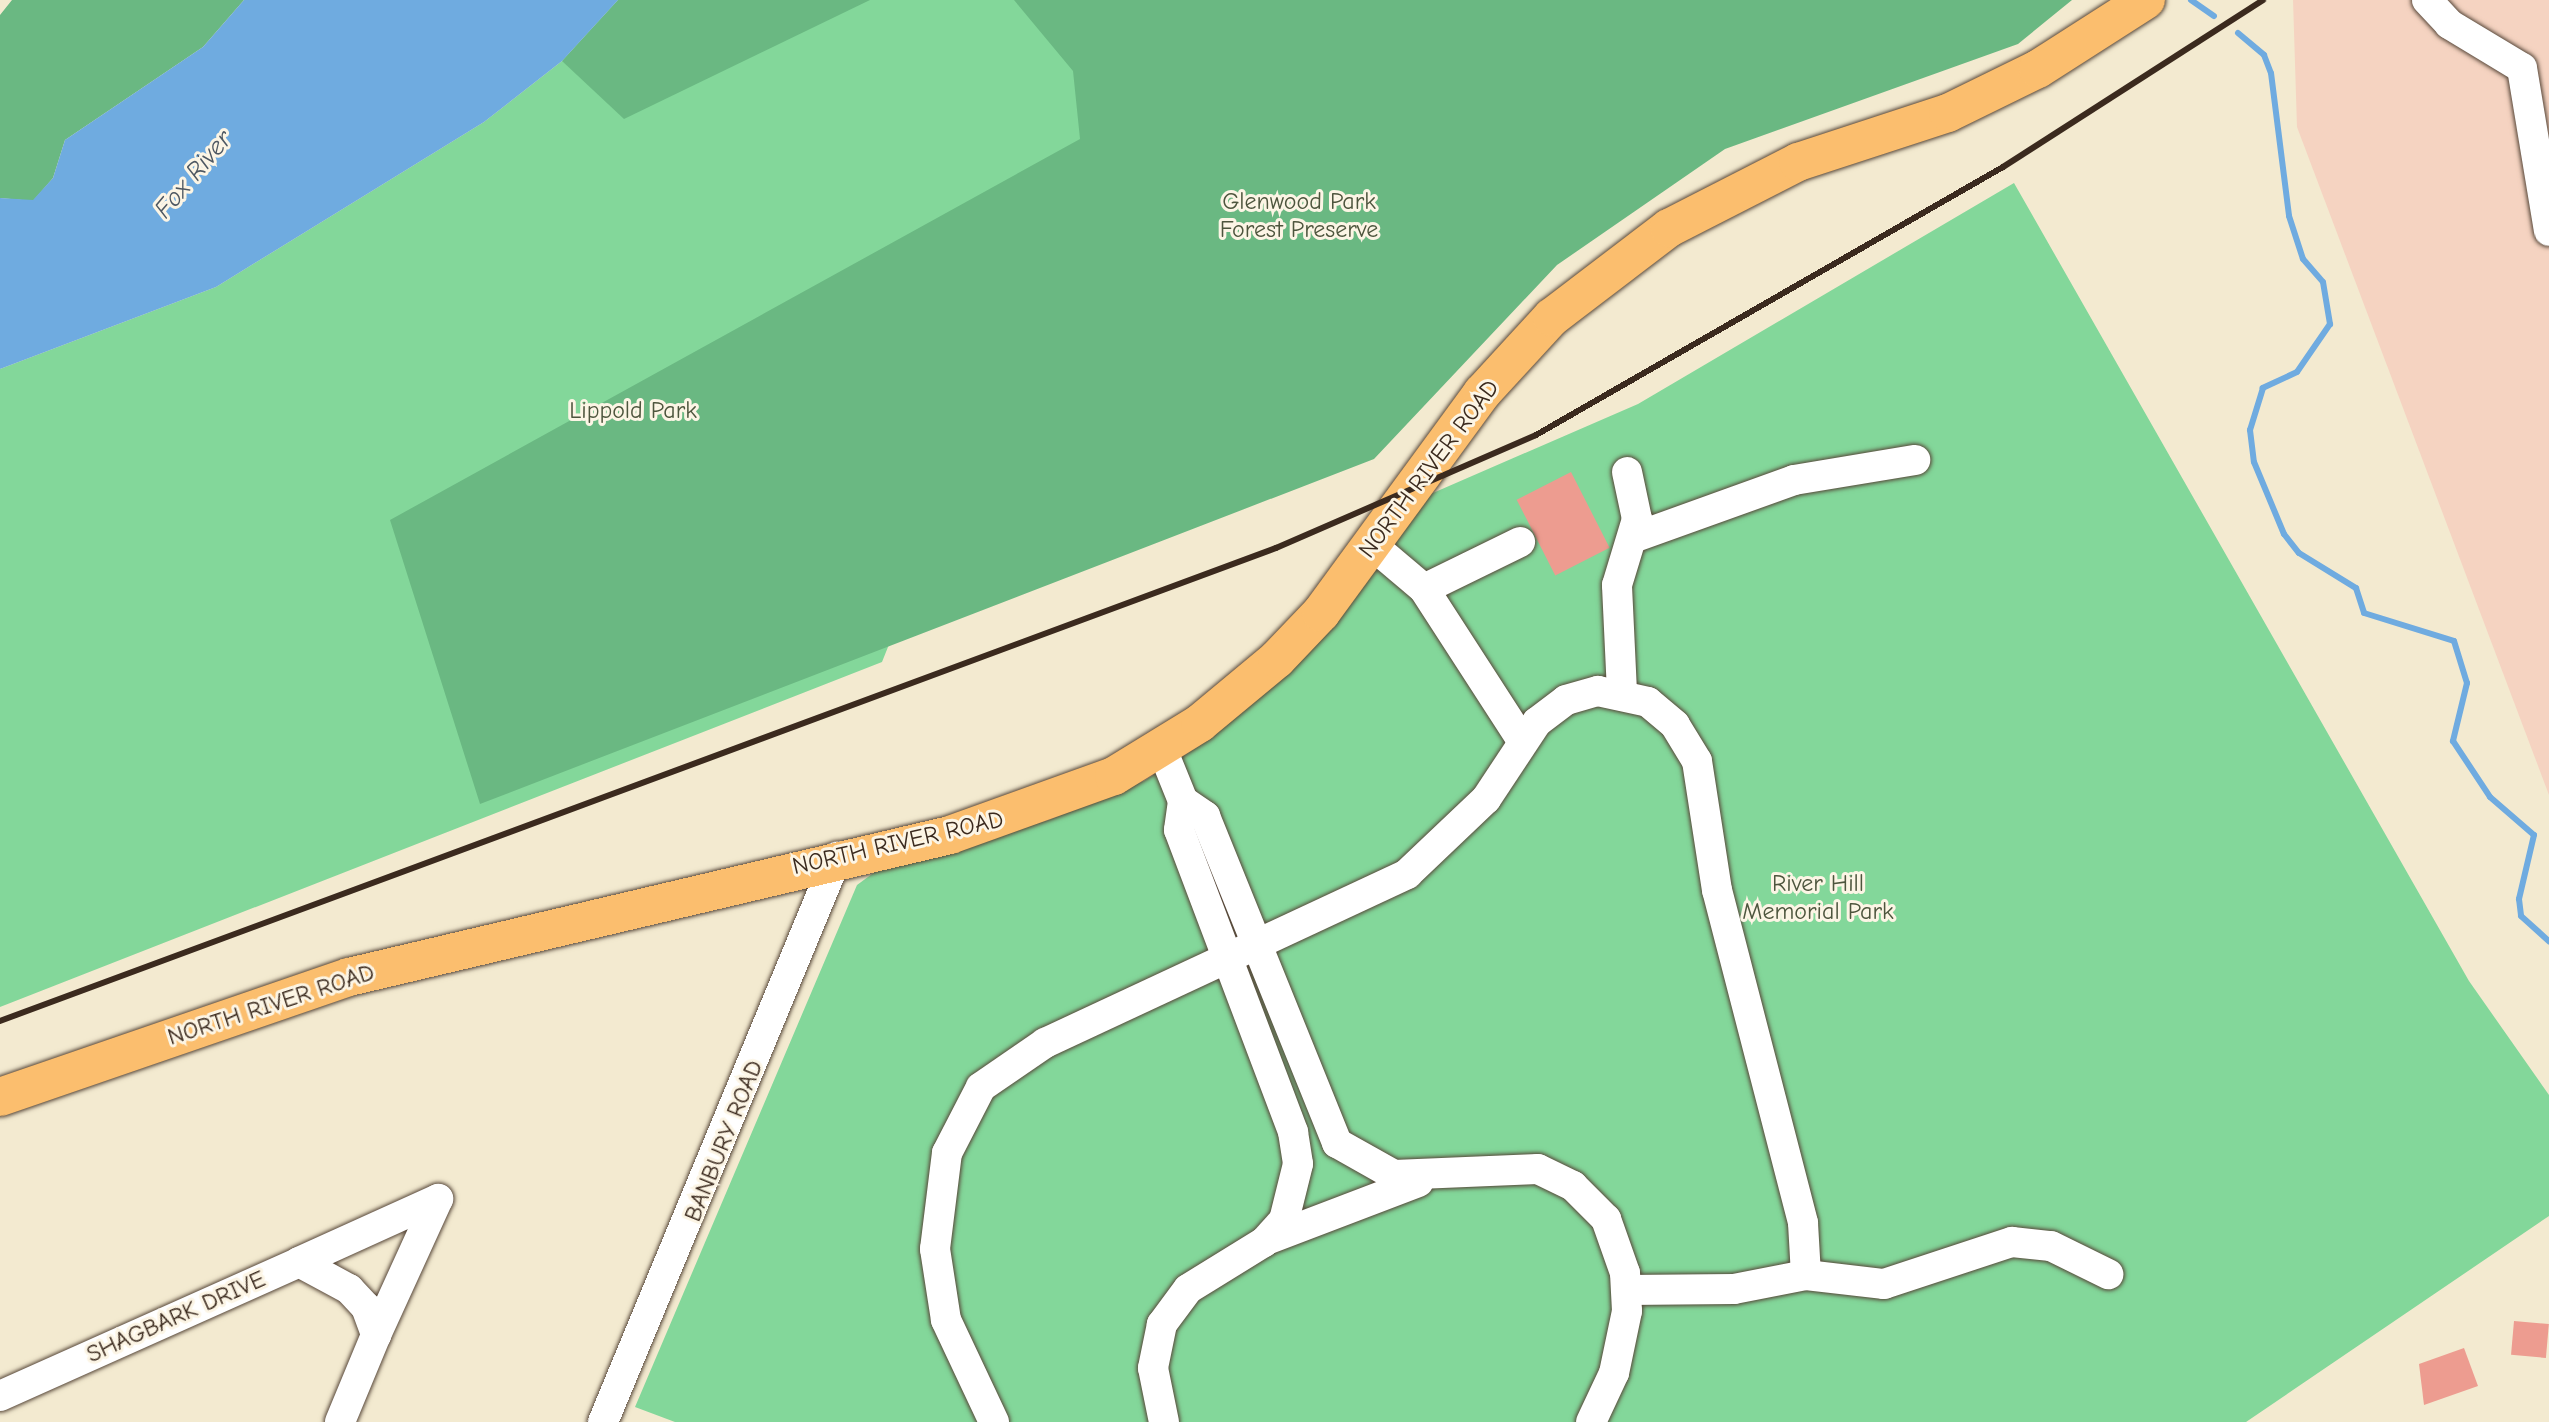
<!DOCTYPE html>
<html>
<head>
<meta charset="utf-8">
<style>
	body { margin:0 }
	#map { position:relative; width:2549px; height:1422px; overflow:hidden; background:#f3ead0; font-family:"Comic Neue",sans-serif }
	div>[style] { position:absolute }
	.built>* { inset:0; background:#f5d3c1 }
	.green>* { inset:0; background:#83d79a }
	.forest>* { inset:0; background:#6ab882 }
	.water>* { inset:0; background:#6fabe0 }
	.stream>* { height:6px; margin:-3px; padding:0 3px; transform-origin:3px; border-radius:3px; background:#6fabe0 }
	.building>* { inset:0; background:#ed9c90; transform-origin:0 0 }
	.roads { filter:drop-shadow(0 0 2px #574739) drop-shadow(0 0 2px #574739) }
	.minor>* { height:30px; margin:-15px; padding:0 15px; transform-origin:15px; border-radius:15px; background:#fff }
	.major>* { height:38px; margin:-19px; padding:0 19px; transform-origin:19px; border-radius:19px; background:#fbbe6e }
	.rail>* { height:6px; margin:-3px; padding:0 3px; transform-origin:3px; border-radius:3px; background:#3b2a1e }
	span { translate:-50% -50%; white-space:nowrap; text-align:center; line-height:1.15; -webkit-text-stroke:6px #fcf5e5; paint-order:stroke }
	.park-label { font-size:24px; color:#4d553d }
	.street-label { font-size:24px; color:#3b2a1e }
	.water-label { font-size:26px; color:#4d5762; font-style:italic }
</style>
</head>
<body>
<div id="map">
	<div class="built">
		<div style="clip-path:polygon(2293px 0,2549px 0,2549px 795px,2297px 127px)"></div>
	</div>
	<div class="green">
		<div style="clip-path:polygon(618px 0,1147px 0,882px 662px,0 1007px,0 369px,216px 287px,484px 122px,562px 61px)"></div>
		<div style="clip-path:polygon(2014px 183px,2469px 981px,2549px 1095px,2549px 1216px,2246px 1422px,675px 1422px,635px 1407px,857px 885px,883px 866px,1049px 820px,1144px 781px,1199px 746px,1310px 647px,1426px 496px,1638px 404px)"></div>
	</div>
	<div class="forest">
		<div style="clip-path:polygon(12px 0,244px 0,203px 47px,65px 140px,53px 178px,33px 201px,0 198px,0 15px)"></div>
		<div style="clip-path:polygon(618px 0,870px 0,624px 119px,562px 61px)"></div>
		<div style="clip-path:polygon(1014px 0,2072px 0,2018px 44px,1725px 149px,1557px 265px,1374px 459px,480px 804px,390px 520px,1080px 139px,1073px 71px)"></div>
	</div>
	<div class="water">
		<div style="clip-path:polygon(244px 0,618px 0,562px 61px,484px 122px,216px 287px,0 369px,0 198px,33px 200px,53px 178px,65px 140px,203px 47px)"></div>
	</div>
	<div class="stream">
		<div style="left:2191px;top:0;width:28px;rotate:35deg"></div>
		<div style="left:2238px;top:33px;width:34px;rotate:40deg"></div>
		<div style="left:2264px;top:55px;width:19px;rotate:69deg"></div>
		<div style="left:2271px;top:73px;width:144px;rotate:82.8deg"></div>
		<div style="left:2289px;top:216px;width:45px;rotate:72deg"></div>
		<div style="left:2303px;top:259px;width:30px;rotate:49deg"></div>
		<div style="left:2323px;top:282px;width:43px;rotate:80.5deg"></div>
		<div style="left:2330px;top:324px;width:58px;rotate:124.5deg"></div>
		<div style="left:2297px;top:372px;width:38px;rotate:155deg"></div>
		<div style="left:2263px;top:388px;width:44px;rotate:107.2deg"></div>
		<div style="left:2250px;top:430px;width:32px;rotate:83deg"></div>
		<div style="left:2254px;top:462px;width:78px;rotate:67.4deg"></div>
		<div style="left:2284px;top:534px;width:24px;rotate:52deg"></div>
		<div style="left:2299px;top:553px;width:67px;rotate:31.6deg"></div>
		<div style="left:2356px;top:588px;width:26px;rotate:72deg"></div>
		<div style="left:2364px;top:613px;width:94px;rotate:17.3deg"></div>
		<div style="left:2454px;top:641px;width:44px;rotate:72.8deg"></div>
		<div style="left:2467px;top:683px;width:60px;rotate:103.6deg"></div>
		<div style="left:2453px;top:741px;width:67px;rotate:56.5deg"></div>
		<div style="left:2490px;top:797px;width:58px;rotate:40.8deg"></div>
		<div style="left:2534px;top:835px;width:66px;rotate:103.2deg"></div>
		<div style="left:2519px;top:899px;width:17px;rotate:83deg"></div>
		<div style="left:2521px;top:916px;width:38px;rotate:42deg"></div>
	</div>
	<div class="building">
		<div style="left:1571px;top:472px;width:85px;height:61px;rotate:63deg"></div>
		<div style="left:2514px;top:1321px;width:35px;height:34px;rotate:5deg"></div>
		<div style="clip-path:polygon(2464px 1348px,2478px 1386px,2424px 1405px,2419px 1364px)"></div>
	</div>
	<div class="roads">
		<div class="minor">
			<div style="left:2427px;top:0;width:33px;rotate:47deg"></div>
			<div style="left:2449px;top:24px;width:85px;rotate:31.1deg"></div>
			<div style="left:2522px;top:68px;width:165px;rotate:80.6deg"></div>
			<div style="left:1633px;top:538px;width:171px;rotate:-19.8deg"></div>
			<div style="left:1794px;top:480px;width:123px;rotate:-9.4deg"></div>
			<div style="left:1372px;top:545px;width:68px;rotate:40.2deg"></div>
			<div style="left:1424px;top:589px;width:182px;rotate:57.1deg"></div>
			<div style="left:1424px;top:589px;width:107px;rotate:-26.1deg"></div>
			<div style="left:1622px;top:692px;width:107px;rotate:-92.7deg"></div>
			<div style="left:1617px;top:585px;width:69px;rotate:-73.1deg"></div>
			<div style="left:1637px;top:519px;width:48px;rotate:-102deg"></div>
			<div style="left:1162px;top:749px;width:56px;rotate:68deg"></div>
			<div style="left:1183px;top:801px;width:29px;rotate:98deg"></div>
			<div style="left:1179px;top:830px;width:323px;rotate:69.3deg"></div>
			<div style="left:1293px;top:1132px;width:32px;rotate:81deg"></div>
			<div style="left:1298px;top:1164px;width:58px;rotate:104deg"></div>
			<div style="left:1284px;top:1220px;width:30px;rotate:132deg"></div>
			<div style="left:1264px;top:1242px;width:89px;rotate:148.3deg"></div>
			<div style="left:1188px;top:1289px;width:44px;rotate:126.6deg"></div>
			<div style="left:1162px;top:1324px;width:45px;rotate:101.6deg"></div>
			<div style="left:1153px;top:1368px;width:55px;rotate:78.5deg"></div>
			<div style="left:1183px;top:801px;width:27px;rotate:34deg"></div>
			<div style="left:1205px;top:816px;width:353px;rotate:68deg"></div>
			<div style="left:1337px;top:1143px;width:65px;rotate:29.3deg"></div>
			<div style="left:1394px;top:1175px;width:144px;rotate:-2.4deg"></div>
			<div style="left:1538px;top:1169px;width:39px;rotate:26deg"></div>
			<div style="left:1573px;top:1186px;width:47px;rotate:45deg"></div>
			<div style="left:1606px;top:1219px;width:57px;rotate:70.6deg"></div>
			<div style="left:1625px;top:1273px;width:38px;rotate:87deg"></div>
			<div style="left:1627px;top:1311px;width:63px;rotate:101.8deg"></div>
			<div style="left:1614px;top:1373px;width:54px;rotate:115.1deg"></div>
			<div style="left:1269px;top:1239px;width:160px;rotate:-20.9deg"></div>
			<div style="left:299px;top:1262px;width:153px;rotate:-24.4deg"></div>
			<div style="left:438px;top:1199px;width:149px;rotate:114.5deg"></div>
			<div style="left:1627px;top:1290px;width:107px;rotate:-0.5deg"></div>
			<div style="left:1734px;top:1289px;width:73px;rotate:-11deg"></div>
			<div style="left:1806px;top:1275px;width:79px;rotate:6.6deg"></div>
			<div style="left:1884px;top:1284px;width:135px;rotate:-18.2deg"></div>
			<div style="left:2012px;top:1242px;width:39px;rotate:6deg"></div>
			<div style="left:2051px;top:1246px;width:64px;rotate:26.2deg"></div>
			<div style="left:0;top:1396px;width:328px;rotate:-24.1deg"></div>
			<div style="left:299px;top:1262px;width:57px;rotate:28.4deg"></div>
			<div style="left:349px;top:1289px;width:25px;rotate:47deg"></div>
			<div style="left:366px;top:1307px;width:30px;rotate:70deg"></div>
			<div style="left:376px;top:1335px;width:94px;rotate:112.5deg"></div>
			<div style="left:603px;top:1422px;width:612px;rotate:-67.5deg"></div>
			<div style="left:994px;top:1422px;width:113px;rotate:-115.2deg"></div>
			<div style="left:946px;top:1320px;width:72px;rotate:-98.8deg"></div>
			<div style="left:935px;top:1249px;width:97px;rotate:-82.9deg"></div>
			<div style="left:947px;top:1153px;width:74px;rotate:-62.7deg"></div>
			<div style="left:981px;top:1087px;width:78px;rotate:-34.5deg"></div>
			<div style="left:1045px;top:1043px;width:400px;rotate:-25deg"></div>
			<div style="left:1407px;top:874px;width:109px;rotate:-43.5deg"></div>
			<div style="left:1486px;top:799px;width:92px;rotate:-56.5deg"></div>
			<div style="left:1537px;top:722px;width:36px;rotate:-37deg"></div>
			<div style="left:1566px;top:700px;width:33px;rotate:-16deg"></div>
			<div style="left:1598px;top:691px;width:51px;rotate:12.4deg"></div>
			<div style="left:1648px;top:702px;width:35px;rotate:40deg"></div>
			<div style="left:1675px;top:725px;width:42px;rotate:58.6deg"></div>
			<div style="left:1697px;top:761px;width:131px;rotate:81.2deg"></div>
			<div style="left:1717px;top:890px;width:344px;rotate:75.5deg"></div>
			<div style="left:1803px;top:1223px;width:52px;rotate:86.7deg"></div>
		</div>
		<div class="major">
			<div style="left:0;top:1097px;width:369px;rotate:-19deg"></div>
			<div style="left:349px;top:977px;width:618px;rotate:-13.29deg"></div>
			<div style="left:950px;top:835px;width:174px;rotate:-19.8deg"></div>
			<div style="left:1114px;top:776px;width:101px;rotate:-31.6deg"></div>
			<div style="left:1200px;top:723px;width:100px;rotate:-39.7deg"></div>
			<div style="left:1277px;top:659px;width:64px;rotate:-46.3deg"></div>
			<div style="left:1321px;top:613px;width:273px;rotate:-53.8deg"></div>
			<div style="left:1482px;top:393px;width:103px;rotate:-47.4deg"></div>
			<div style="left:1552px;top:317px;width:147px;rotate:-37.3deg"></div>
			<div style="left:1669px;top:228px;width:145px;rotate:-27.1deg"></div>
			<div style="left:1798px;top:162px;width:158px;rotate:-18.1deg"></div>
			<div style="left:1948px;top:113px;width:100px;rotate:-26.1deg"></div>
			<div style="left:2038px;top:69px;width:128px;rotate:-32.6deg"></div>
		</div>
	</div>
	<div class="rail">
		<div style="left:0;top:1021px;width:1361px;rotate:-20.34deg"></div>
		<div style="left:1276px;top:548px;width:283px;rotate:-23.5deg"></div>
		<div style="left:1536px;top:435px;width:538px;rotate:-29.85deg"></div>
		<div style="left:2003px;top:167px;width:309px;rotate:-32.7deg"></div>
	</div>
	<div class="park-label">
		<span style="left:1299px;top:216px">Glenwood Park<br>Forest Preserve</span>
		<span style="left:633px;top:411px">Lippold Park</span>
		<span style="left:1818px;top:898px">River Hill<br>Memorial Park</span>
	</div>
	<div class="street-label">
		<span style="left:1429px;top:469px;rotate:-53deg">NORTH RIVER ROAD</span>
		<span style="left:898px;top:843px;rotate:-13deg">NORTH RIVER ROAD</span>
		<span style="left:271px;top:1005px;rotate:-18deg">NORTH RIVER ROAD</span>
		<span style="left:724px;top:1141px;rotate:-68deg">BANBURY ROAD</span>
		<span style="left:176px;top:1317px;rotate:-24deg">SHAGBARK DRIVE</span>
	</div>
	<div class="water-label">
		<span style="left:194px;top:175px;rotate:-50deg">Fox River</span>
	</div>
</div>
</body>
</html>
